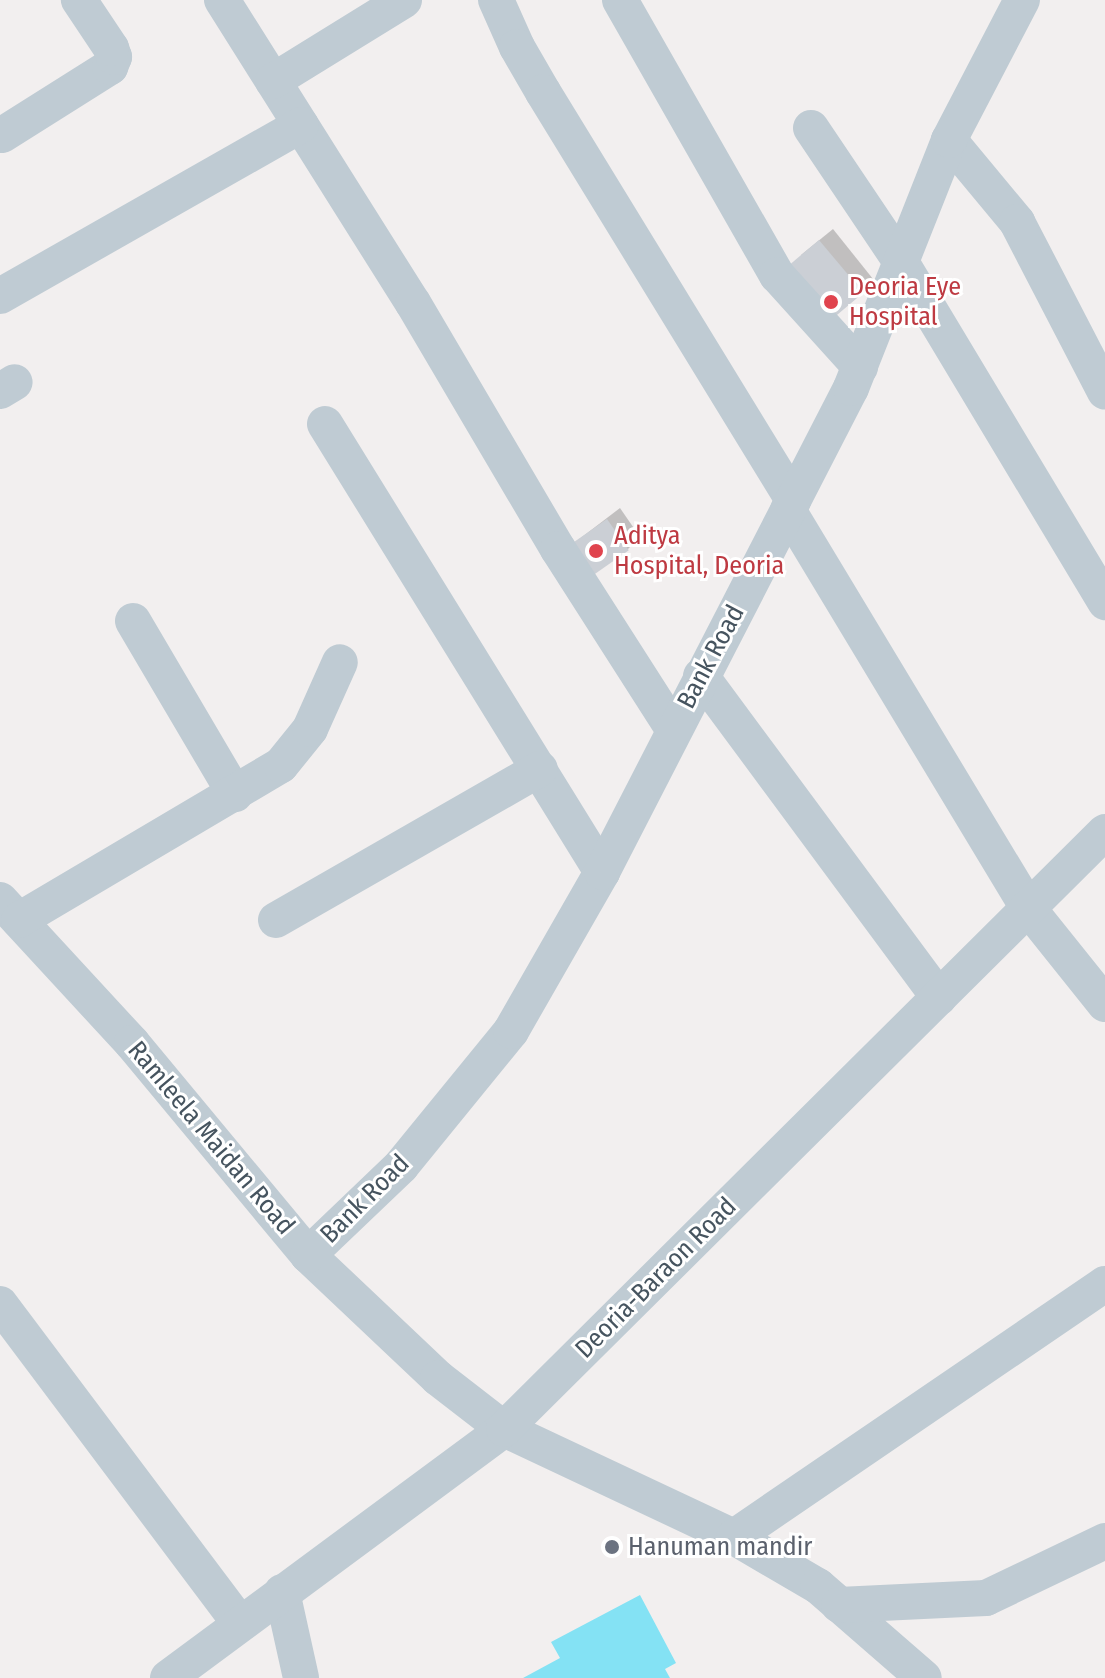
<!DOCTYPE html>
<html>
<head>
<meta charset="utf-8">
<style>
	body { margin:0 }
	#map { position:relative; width:1105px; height:1678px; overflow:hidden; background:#f2efef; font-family:"Fira Sans Condensed",sans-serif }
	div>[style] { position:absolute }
	.water>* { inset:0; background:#84e2f4 }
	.shadow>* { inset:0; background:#0003 }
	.building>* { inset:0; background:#cbcfd5; transform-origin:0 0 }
	.minor>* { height:36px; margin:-18px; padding:0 18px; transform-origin:18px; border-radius:18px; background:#bfcbd3 }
	.dots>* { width:22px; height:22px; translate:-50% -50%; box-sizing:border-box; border:4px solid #fff; border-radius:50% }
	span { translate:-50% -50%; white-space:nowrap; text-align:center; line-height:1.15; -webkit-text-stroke:6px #fff; paint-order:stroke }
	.health-label { font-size:26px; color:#be3a42 }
	.left { translate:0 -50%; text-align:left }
	.street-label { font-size:26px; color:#46545f }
	.worship-label { font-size:26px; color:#5b616d }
</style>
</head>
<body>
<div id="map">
	<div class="water">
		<div style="clip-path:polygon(640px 1595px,676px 1663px,665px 1669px,670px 1678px,523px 1678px,560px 1658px,551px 1642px)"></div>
	</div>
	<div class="shadow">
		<div style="clip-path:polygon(833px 229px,873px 279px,861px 292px,801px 255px)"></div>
		<div style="clip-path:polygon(620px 508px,640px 537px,628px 549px,565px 550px)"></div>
	</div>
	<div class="building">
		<div style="left:819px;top:240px;width:69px;height:43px;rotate:50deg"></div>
		<div style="left:607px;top:519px;width:38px;height:55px;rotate:55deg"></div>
	</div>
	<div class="minor">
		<div style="left:222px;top:0;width:358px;rotate:57.8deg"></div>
		<div style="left:413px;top:303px;width:286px;rotate:59.5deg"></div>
		<div style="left:558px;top:549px;width:214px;rotate:57.4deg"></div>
		<div style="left:496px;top:0;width:51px;rotate:65.9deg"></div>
		<div style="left:517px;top:47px;width:52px;rotate:60deg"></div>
		<div style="left:543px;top:92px;width:479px;rotate:58.5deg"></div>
		<div style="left:620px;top:0;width:317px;rotate:60.3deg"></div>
		<div style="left:777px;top:275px;width:124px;rotate:47.9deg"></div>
		<div style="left:273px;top:81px;width:154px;rotate:-31.7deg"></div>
		<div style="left:811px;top:128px;width:161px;rotate:56.1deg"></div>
		<div style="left:901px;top:262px;width:397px;rotate:59deg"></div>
		<div style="left:2px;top:135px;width:128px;rotate:-32.2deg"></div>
		<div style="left:110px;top:67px;width:11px;rotate:-68deg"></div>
		<div style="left:114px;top:57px;width:9px;rotate:-108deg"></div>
		<div style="left:111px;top:48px;width:58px;rotate:-123.7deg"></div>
		<div style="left:949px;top:140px;width:107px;rotate:50.3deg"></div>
		<div style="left:1017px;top:222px;width:191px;rotate:62.6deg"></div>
		<div style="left:0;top:296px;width:346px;rotate:-29.6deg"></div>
		<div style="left:0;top:391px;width:17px;rotate:-31deg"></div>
		<div style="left:325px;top:424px;width:527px;rotate:58.27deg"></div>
		<div style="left:788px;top:510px;width:465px;rotate:58.9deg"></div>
		<div style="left:1028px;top:908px;width:123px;rotate:51.3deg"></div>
		<div style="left:133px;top:621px;width:201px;rotate:59.5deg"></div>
		<div style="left:701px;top:676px;width:400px;rotate:53.5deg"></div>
		<div style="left:0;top:900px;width:195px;rotate:47.3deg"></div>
		<div style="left:132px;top:1043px;width:276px;rotate:50.3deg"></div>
		<div style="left:308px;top:1255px;width:179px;rotate:43.4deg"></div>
		<div style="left:438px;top:1378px;width:83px;rotate:37.7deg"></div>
		<div style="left:504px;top:1429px;width:254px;rotate:25.2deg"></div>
		<div style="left:734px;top:1537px;width:97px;rotate:30.3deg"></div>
		<div style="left:818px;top:1586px;width:140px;rotate:41deg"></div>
		<div style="left:19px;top:920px;width:304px;rotate:-30.6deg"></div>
		<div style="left:281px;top:765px;width:46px;rotate:-51.1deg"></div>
		<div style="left:310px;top:729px;width:73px;rotate:-65.9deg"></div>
		<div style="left:276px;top:920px;width:304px;rotate:-29.8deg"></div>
		<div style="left:308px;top:1255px;width:129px;rotate:-43.7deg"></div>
		<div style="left:401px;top:1166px;width:174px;rotate:-50.8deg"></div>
		<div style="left:511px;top:1031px;width:183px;rotate:-60.2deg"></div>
		<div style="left:602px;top:872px;width:544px;rotate:-62.78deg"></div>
		<div style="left:851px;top:388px;width:267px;rotate:-68.4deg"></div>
		<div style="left:949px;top:140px;width:158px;rotate:-62.5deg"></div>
		<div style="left:0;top:1304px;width:400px;rotate:53.1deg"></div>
		<div style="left:734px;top:1537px;width:449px;rotate:-34.3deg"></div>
		<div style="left:282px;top:1592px;width:88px;rotate:77.5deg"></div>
		<div style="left:839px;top:1605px;width:147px;rotate:-2.7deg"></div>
		<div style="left:986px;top:1598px;width:132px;rotate:-25.6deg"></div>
		<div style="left:168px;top:1678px;width:418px;rotate:-36.5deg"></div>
		<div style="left:504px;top:1429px;width:847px;rotate:-44.81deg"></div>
	</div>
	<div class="dots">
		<div style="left:831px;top:302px;background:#e0444e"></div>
		<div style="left:596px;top:551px;background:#e0444e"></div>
		<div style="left:612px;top:1547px;background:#6b7280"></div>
	</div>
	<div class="health-label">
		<span class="left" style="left:849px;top:302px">Deoria Eye<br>Hospital</span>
		<span class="left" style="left:614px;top:551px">Aditya<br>Hospital, Deoria</span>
	</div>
	<div class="street-label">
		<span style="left:711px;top:657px;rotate:-62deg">Bank Road</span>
		<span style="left:211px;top:1138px;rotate:50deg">Ramleela Maidan Road</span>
		<span style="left:365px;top:1199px;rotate:-45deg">Bank Road</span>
		<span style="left:656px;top:1278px;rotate:-45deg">Deoria-Baraon Road</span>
	</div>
	<div class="worship-label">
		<span class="left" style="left:628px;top:1547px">Hanuman mandir</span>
	</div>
</div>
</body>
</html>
